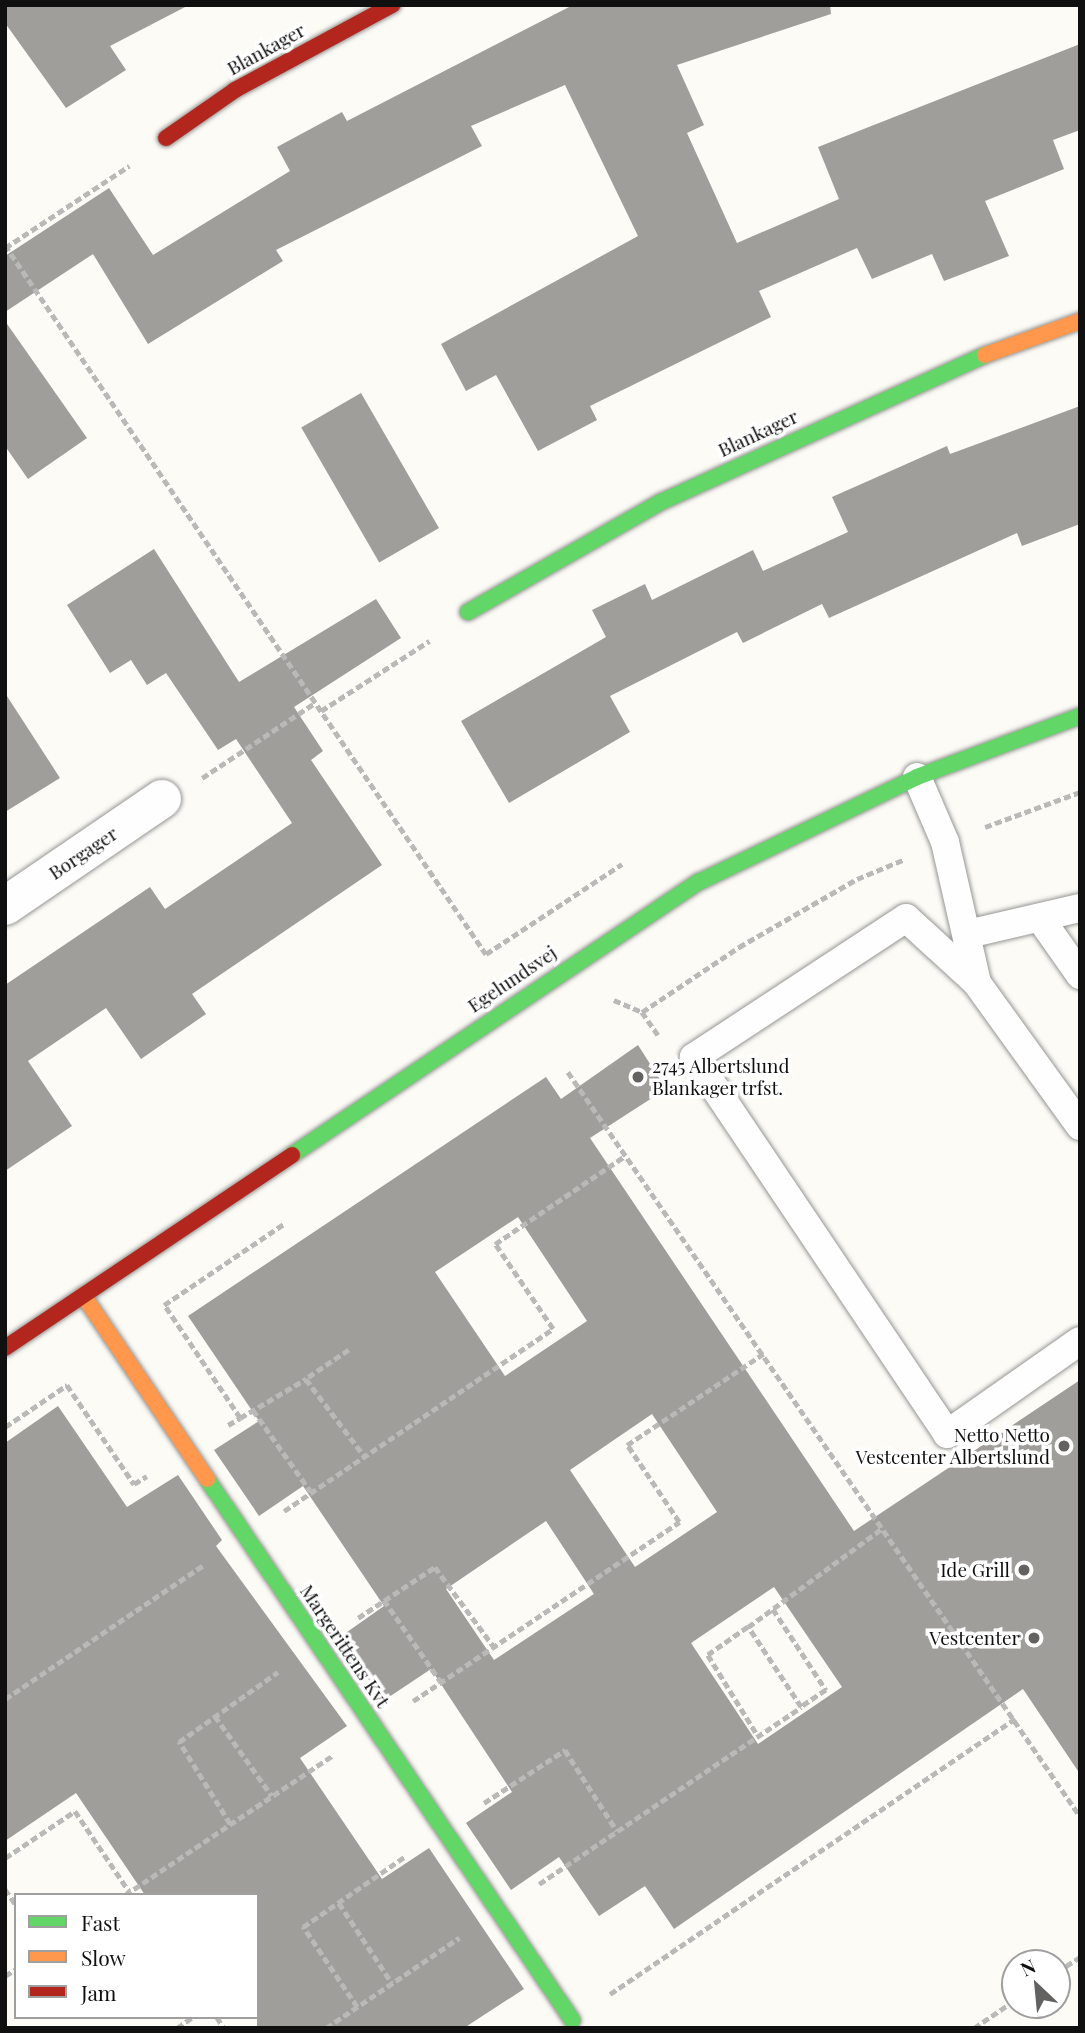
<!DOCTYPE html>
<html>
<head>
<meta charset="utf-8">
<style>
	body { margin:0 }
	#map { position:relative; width:1085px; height:2033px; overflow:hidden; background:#fcfbf6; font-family:"Playfair Display",serif }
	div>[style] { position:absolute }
	.building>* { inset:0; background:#a09e9b; transform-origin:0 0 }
	.path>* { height:4.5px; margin-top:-2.25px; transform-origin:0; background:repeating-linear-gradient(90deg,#b9b9b8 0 7px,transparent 0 10.5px) }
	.roads { filter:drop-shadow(0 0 2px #969694) drop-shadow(0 0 2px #969694) }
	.lane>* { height:28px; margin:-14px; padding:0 14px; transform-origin:14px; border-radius:14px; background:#fffefe }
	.street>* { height:38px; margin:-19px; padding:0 19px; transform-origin:19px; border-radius:19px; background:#fffefe }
	.fast>* { height:16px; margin:-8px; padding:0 8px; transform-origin:8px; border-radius:8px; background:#63d668 }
	.slow>* { height:16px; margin:-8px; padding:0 8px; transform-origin:8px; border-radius:8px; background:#ff974d }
	.jam>* { height:16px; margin:-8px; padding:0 8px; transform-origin:8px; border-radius:8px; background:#b3261e }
	.dots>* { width:19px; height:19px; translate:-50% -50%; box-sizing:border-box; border:4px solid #fff; border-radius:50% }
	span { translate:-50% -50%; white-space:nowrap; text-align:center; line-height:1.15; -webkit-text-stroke:7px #fff; paint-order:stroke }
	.street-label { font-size:19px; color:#101010 }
	.poi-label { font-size:19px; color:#101010 }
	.left { translate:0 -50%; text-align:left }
	.right { translate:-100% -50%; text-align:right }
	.frame { position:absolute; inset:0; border:7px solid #101010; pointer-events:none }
	.legend { position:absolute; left:14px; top:1893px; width:245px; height:126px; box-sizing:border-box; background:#fff; border:2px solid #9f9f9f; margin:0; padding:9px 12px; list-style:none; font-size:21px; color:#101010 }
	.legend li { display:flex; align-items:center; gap:14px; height:35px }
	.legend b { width:35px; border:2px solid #9f9f9f }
	.north { position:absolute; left:1001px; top:1949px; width:70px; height:70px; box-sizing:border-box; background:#fff; border:2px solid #9f9f9f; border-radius:50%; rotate:334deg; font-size:19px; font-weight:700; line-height:28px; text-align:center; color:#101010 }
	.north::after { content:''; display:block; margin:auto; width:24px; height:32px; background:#636260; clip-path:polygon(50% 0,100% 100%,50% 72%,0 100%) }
</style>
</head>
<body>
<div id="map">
	<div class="building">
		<div style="clip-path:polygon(5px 5px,189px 5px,110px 46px,126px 70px,66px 108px,5px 23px)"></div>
		<div style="clip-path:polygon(573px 5px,830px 5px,831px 14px,677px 65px,704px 125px,687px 133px,737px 243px,839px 199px,818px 147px,1080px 44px,1080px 130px,1053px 140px,1064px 169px,985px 201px,1009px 256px,944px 281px,932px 254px,872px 279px,857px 248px,759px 291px,771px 317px,590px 406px,597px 420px,538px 451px,496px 375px,466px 391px,441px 344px,638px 236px,565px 85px,471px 126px,482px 146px,276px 250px,283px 261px,148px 344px,93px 254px,5px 312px,5px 256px,109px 188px,153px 255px,290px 171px,277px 147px,342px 112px,347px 121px)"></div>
		<div style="clip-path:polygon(5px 321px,87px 438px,28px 479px,5px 446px)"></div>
		<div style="left:361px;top:393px;width:156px;height:69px;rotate:60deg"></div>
		<div style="clip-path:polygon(1080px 406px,1080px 524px,1022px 546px,1017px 533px,829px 618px,822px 604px,743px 643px,737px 632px,610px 696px,630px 732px,509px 803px,461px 721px,606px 637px,592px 610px,645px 584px,652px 600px,753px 550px,763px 571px,848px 532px,832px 497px,947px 446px,950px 454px)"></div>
		<div style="clip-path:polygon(154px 549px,239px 682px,376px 599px,401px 638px,294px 707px,323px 751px,311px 760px,382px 865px,192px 994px,206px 1014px,141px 1059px,106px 1008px,28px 1061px,72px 1126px,5px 1171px,5px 985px,150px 887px,165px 909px,292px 823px,236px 739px,218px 750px,166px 673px,147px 685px,131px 660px,110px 673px,67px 605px)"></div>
		<div style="clip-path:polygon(5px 693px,60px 778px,5px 812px)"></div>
		<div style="clip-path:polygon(evenodd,638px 1045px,666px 1089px,590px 1138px,854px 1531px,1080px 1380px,1080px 1774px,1023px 1689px,674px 1929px,645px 1886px,599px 1916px,559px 1857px,511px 1890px,466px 1823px,512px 1792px,431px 1669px,383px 1701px,340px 1637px,384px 1606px,303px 1486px,259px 1516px,214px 1450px,259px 1421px,188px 1316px,546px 1077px,561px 1099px,638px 1045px,518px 1217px,587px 1321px,505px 1376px,435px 1272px,518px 1217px,638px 1045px,652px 1414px,717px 1512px,635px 1567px,570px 1470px,652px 1414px,638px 1045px,546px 1521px,594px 1594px,494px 1660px,446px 1589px,546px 1521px,638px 1045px,774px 1587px,842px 1687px,758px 1744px,691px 1643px,774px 1587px)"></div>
		<div style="clip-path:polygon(58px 1406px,127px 1507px,178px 1475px,222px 1540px,216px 1546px,347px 1726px,300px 1758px,382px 1879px,429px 1848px,524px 1989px,464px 2028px,257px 2028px,257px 1895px,145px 1895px,76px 1793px,5px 1841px,5px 1443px)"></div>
	</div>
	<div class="path">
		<div style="left:5px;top:245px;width:857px;rotate:55.85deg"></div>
		<div style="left:486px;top:954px;width:163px;rotate:-33.5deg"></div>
		<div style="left:5px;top:248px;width:149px;rotate:-33.5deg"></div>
		<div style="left:321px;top:711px;width:129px;rotate:-32.9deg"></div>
		<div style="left:202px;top:778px;width:136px;rotate:-33.6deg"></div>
		<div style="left:985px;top:827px;width:101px;rotate:-20.2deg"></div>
		<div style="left:614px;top:1000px;width:30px;rotate:23deg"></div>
		<div style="left:642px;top:1012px;width:117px;rotate:-33.8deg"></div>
		<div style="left:739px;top:947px;width:136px;rotate:-30deg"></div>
		<div style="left:857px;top:879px;width:52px;rotate:-22.6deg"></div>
		<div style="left:642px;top:1012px;width:28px;rotate:55deg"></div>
		<div style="left:568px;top:1072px;width:903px;rotate:55.47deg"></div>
		<div style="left:349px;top:1350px;width:52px;rotate:146deg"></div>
		<div style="left:306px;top:1379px;width:98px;rotate:52.9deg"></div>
		<div style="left:253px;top:1410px;width:100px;rotate:54.7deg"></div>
		<div style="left:240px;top:1418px;width:77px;rotate:-30.6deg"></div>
		<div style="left:228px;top:1425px;width:14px;rotate:-30deg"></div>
		<div style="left:240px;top:1418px;width:136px;rotate:-123.9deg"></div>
		<div style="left:164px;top:1305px;width:146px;rotate:-34.1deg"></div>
		<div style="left:5px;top:1427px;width:75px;rotate:-34.1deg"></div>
		<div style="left:67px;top:1385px;width:120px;rotate:55.9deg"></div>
		<div style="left:134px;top:1484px;width:15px;rotate:-32deg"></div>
		<div style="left:284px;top:1511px;width:325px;rotate:-34.1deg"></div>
		<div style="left:553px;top:1329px;width:103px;rotate:-124.3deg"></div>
		<div style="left:495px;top:1244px;width:157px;rotate:-34.1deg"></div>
		<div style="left:384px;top:1600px;width:100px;rotate:55.2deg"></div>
		<div style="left:773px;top:1609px;width:97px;rotate:56.8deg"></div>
		<div style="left:826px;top:1690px;width:30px;rotate:146deg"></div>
		<div style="left:358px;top:1618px;width:92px;rotate:-33.5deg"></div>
		<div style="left:435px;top:1567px;width:99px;rotate:53.6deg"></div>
		<div style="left:748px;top:1627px;width:49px;rotate:145deg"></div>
		<div style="left:708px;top:1655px;width:95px;rotate:58.3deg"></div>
		<div style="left:5px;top:1699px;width:241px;rotate:-34deg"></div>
		<div style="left:413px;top:1701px;width:321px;rotate:-33.9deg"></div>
		<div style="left:679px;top:1522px;width:93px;rotate:-124deg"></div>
		<div style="left:627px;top:1445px;width:164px;rotate:-33.8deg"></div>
		<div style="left:215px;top:1716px;width:98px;rotate:54.5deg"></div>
		<div style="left:484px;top:1803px;width:97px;rotate:-33.2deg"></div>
		<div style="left:565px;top:1750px;width:96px;rotate:57.3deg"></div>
		<div style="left:230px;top:1824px;width:97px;rotate:-121.9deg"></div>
		<div style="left:179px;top:1742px;width:121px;rotate:-35.3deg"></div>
		<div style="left:5px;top:1858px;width:84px;rotate:-33.9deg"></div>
		<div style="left:75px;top:1811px;width:97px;rotate:56deg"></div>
		<div style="left:539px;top:1884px;width:316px;rotate:-34deg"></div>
		<div style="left:801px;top:1707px;width:96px;rotate:-123.5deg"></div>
		<div style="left:748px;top:1627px;width:167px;rotate:-36.3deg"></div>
		<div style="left:5px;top:1889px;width:19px;rotate:55deg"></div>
		<div style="left:125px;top:1895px;width:251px;rotate:-33.9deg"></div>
		<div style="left:339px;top:1903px;width:96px;rotate:56.5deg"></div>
		<div style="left:1057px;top:1972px;width:27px;rotate:-33deg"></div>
		<div style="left:5px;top:1976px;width:13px;rotate:-32deg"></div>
		<div style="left:610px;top:1994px;width:490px;rotate:-34.2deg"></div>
		<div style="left:357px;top:2007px;width:97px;rotate:-124deg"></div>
		<div style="left:303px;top:1927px;width:123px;rotate:-34.7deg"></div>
		<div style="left:217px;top:2017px;width:13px;rotate:58deg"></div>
		<div style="left:177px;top:2028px;width:19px;rotate:-35deg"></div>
		<div style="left:326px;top:2028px;width:161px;rotate:-34.1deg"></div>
		<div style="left:974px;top:2028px;width:50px;rotate:-34.3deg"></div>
	</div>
	<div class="roads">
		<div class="lane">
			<div style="left:917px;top:777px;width:71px;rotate:66.7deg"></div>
			<div style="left:945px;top:842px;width:145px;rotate:77.2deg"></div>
			<div style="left:1040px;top:918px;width:70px;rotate:54.9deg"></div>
			<div style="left:968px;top:934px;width:115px;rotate:-13.1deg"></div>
			<div style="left:1080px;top:1126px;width:176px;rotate:-125.8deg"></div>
			<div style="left:977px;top:983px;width:96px;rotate:-137.5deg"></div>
			<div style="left:906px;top:918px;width:254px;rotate:146.7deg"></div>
			<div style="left:694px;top:1057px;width:454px;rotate:56.1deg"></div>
			<div style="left:947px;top:1434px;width:162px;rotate:-35deg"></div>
		</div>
		<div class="street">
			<div style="left:5px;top:906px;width:190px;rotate:-34.3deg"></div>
		</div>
		<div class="fast">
			<div style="left:468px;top:612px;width:222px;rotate:-29.7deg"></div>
			<div style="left:661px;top:502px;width:356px;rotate:-24.4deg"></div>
			<div style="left:292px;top:1155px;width:490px;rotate:-33.9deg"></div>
			<div style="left:699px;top:882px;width:242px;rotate:-25.7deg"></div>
			<div style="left:917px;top:777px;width:174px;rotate:-20.5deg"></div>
			<div style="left:207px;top:1479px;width:653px;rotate:55.99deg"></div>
		</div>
		<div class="slow">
			<div style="left:985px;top:355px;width:101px;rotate:-19.7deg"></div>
			<div style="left:83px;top:1295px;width:222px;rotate:56deg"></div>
		</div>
		<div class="jam">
			<div style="left:166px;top:138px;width:84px;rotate:-34.8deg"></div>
			<div style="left:235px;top:90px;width:179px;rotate:-28.4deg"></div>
			<div style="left:5px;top:1348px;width:346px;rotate:-33.9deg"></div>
		</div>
	</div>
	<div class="dots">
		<div style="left:638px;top:1077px;background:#636260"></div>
		<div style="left:1064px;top:1446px;background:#636260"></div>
		<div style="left:1024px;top:1570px;background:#636260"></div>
		<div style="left:1034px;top:1638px;background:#636260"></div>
	</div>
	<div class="street-label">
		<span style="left:266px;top:49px;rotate:-29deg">Blankager</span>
		<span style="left:758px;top:433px;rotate:-25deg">Blankager</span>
		<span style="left:83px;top:853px;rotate:-34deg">Borgager</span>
		<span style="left:512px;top:979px;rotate:-34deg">Egelundsvej</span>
		<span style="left:345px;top:1646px;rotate:56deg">Margerittens Kvt</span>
	</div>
	<div class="poi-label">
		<span class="left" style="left:652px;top:1077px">2745 Albertslund<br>Blankager trfst.</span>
		<span class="right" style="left:1050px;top:1446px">Netto Netto<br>Vestcenter Albertslund</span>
		<span class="right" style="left:1010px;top:1570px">Ide Grill</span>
		<span class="right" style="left:1020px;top:1638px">Vestcenter</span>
	</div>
	<div class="frame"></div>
	<ul class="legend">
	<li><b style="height:9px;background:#63d668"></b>Fast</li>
	<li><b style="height:9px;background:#ff974d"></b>Slow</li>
	<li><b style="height:9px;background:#b3261e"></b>Jam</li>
	</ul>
	<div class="north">N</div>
</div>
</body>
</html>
